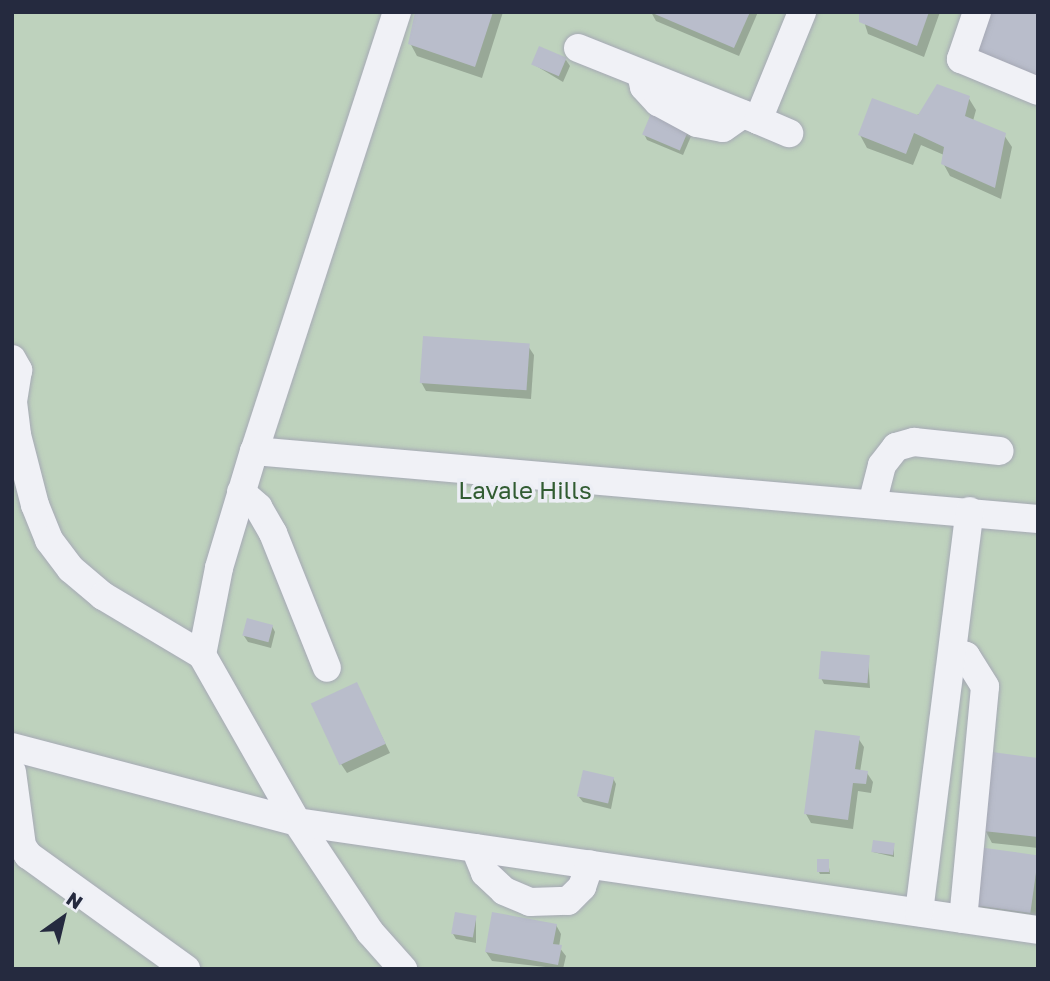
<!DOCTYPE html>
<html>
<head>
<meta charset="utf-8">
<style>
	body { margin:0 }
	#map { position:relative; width:1050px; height:981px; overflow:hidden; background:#dddfe8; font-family:"Golos Text",sans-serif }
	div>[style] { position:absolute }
	.green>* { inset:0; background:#bed2bd; transform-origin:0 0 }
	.shadow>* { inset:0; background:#0003 }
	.building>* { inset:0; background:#b9bdcb; transform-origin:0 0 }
	.roads { filter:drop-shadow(0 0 2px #a6a9b5) drop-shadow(0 0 2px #a6a9b5) }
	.minor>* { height:28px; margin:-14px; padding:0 14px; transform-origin:14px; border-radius:14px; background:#f0f1f6 }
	span { translate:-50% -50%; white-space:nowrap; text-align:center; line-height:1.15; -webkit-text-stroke:7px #eceef5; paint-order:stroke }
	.park-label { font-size:24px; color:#315c32 }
	.frame { position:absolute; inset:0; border:14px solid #252a3f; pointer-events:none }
	.north { position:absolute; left:28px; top:883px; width:70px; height:70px; -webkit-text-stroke:5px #eceef5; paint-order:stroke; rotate:34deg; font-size:19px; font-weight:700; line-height:28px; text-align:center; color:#252a3f }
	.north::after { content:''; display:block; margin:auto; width:24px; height:32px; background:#252a3f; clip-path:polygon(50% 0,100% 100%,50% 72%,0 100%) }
</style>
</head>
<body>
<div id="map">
	<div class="green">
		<div style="left:12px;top:12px;width:1026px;height:957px"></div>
	</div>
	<div class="shadow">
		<div style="clip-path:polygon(417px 12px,503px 12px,482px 78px,417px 56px,410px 43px)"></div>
		<div style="clip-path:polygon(651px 12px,758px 12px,739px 56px,656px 21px)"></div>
		<div style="clip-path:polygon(861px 12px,940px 12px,924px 57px,868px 34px)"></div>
		<div style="clip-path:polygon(566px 60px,570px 66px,563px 82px,533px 64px)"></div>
		<div style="clip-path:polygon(968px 97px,976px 110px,973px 121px,1004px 135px,1012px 147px,1001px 199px,950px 176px,943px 163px,944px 155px,921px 145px,913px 165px,867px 148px,860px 135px)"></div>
		<div style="clip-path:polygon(695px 127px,683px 155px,647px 140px,644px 134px)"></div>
		<div style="clip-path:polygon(528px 346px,534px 355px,531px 399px,426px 391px,421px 382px)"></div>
		<div style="clip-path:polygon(272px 626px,275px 632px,271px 648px,248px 642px,244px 636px)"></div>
		<div style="clip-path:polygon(868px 657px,870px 688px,824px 684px,821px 678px)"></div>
		<div style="clip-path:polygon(361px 694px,390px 753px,347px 773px,341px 764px)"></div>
		<div style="clip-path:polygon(858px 738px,864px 747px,860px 772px,867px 773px,873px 782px,871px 793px,858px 791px,853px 829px,811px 823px,806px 814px)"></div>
		<div style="clip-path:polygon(1038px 760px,1038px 848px,992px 843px,985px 830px)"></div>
		<div style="clip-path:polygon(613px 778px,616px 784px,611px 809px,583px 802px,579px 797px)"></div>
		<div style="clip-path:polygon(894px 845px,894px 857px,873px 852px)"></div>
		<div style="clip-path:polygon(979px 849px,1038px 856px,1038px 921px,978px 914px)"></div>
		<div style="clip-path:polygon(828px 861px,830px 874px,820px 874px,819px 872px)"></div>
		<div style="clip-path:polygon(476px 918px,476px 943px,456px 939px,453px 934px)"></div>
		<div style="clip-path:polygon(556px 925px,561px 934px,559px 947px,566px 956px,563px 969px,492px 961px,486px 952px)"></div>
	</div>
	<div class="building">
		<div style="clip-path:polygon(415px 12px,493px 12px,475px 67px,408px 44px)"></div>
		<div style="clip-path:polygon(650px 12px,750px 12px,734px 48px)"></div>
		<div style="clip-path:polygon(859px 12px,929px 12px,917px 46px,859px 22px)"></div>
		<div style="clip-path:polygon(986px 12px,1038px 12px,1038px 78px,973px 51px)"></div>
		<div style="left:539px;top:46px;width:30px;height:20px;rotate:23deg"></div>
		<div style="clip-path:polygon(937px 84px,970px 96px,965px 116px,1006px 133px,995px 188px,941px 164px,944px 147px,914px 133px,906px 154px,858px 135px,872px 98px,918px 115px)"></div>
		<div style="left:655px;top:104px;width:41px;height:33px;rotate:23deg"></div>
		<div style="left:423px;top:336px;width:107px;height:47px;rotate:4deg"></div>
		<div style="left:247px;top:618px;width:27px;height:18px;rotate:15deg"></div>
		<div style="left:821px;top:651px;width:49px;height:28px;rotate:5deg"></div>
		<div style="left:357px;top:682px;width:68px;height:51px;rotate:65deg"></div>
		<div style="clip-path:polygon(815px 730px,860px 736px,855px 769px,868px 771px,866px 784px,853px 783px,848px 820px,804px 814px)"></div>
		<div style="clip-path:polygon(992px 752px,1038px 758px,1038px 837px,983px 831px)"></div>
		<div style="left:583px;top:770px;width:32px;height:27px;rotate:13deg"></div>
		<div style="left:873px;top:840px;width:22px;height:12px;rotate:8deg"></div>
		<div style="left:978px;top:847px;width:61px;height:58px;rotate:8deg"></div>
		<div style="left:817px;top:859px;width:12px;height:13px"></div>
		<div style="left:455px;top:912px;width:22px;height:22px;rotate:10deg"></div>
		<div style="clip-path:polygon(492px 912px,557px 924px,553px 944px,562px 945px,558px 965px,485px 952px)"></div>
	</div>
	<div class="roads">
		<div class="minor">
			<div style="left:397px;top:12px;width:462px;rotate:108deg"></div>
			<div style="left:254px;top:451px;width:787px;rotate:4.96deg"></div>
			<div style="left:977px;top:12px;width:50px;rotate:108.8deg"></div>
			<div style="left:961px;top:59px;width:83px;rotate:22.6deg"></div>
			<div style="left:578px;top:48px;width:194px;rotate:21.8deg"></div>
			<div style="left:758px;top:120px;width:117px;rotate:-67.8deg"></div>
			<div style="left:641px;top:74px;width:13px;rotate:77deg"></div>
			<div style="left:644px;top:87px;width:21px;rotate:47deg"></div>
			<div style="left:658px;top:102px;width:44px;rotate:28.3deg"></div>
			<div style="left:697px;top:123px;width:26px;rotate:11deg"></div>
			<div style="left:723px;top:128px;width:24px;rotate:-35deg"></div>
			<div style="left:758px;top:120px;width:34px;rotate:23deg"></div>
			<div style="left:12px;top:359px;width:13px;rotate:61deg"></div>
			<div style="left:18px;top:370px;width:32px;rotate:99deg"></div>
			<div style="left:13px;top:402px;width:33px;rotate:83deg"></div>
			<div style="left:17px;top:435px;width:72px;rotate:75.6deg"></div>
			<div style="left:35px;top:505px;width:38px;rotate:68deg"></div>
			<div style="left:49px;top:540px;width:36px;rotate:53deg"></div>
			<div style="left:71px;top:569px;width:42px;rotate:40.2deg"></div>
			<div style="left:103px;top:596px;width:115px;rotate:30.8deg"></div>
			<div style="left:254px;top:451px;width:122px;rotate:106.7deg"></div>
			<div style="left:219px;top:568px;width:89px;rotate:101.1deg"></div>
			<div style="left:202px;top:655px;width:192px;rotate:60.4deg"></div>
			<div style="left:297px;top:822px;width:132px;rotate:56.4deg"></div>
			<div style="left:370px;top:932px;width:50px;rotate:48.3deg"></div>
			<div style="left:241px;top:492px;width:23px;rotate:41deg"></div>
			<div style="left:258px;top:507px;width:30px;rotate:60deg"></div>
			<div style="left:273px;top:533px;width:145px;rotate:68.2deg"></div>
			<div style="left:872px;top:504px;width:40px;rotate:-75.6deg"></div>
			<div style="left:882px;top:465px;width:23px;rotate:-52deg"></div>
			<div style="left:896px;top:447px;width:19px;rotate:-16deg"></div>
			<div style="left:914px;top:442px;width:86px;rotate:6deg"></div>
			<div style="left:953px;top:651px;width:14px;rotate:21deg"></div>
			<div style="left:966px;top:656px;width:36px;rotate:58deg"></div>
			<div style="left:985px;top:687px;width:233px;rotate:95.4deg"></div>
			<div style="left:12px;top:747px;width:295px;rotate:14.7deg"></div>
			<div style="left:297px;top:822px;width:749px;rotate:8.29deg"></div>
			<div style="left:12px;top:772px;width:75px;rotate:82.3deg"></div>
			<div style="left:22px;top:846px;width:11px;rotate:56deg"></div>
			<div style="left:28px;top:855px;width:195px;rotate:35.8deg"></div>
			<div style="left:475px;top:848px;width:27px;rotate:68deg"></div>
			<div style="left:485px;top:873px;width:26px;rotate:43deg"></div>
			<div style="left:504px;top:891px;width:28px;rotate:23deg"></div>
			<div style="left:530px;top:902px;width:38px;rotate:-2deg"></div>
			<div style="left:568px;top:901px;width:20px;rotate:-45deg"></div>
			<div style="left:582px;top:887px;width:24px;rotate:-71deg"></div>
			<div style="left:919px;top:912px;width:404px;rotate:-82.8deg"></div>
		</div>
	</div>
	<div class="park-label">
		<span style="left:525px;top:490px">Lavale Hills</span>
	</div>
	<div class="frame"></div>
	<div class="north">N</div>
</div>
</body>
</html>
